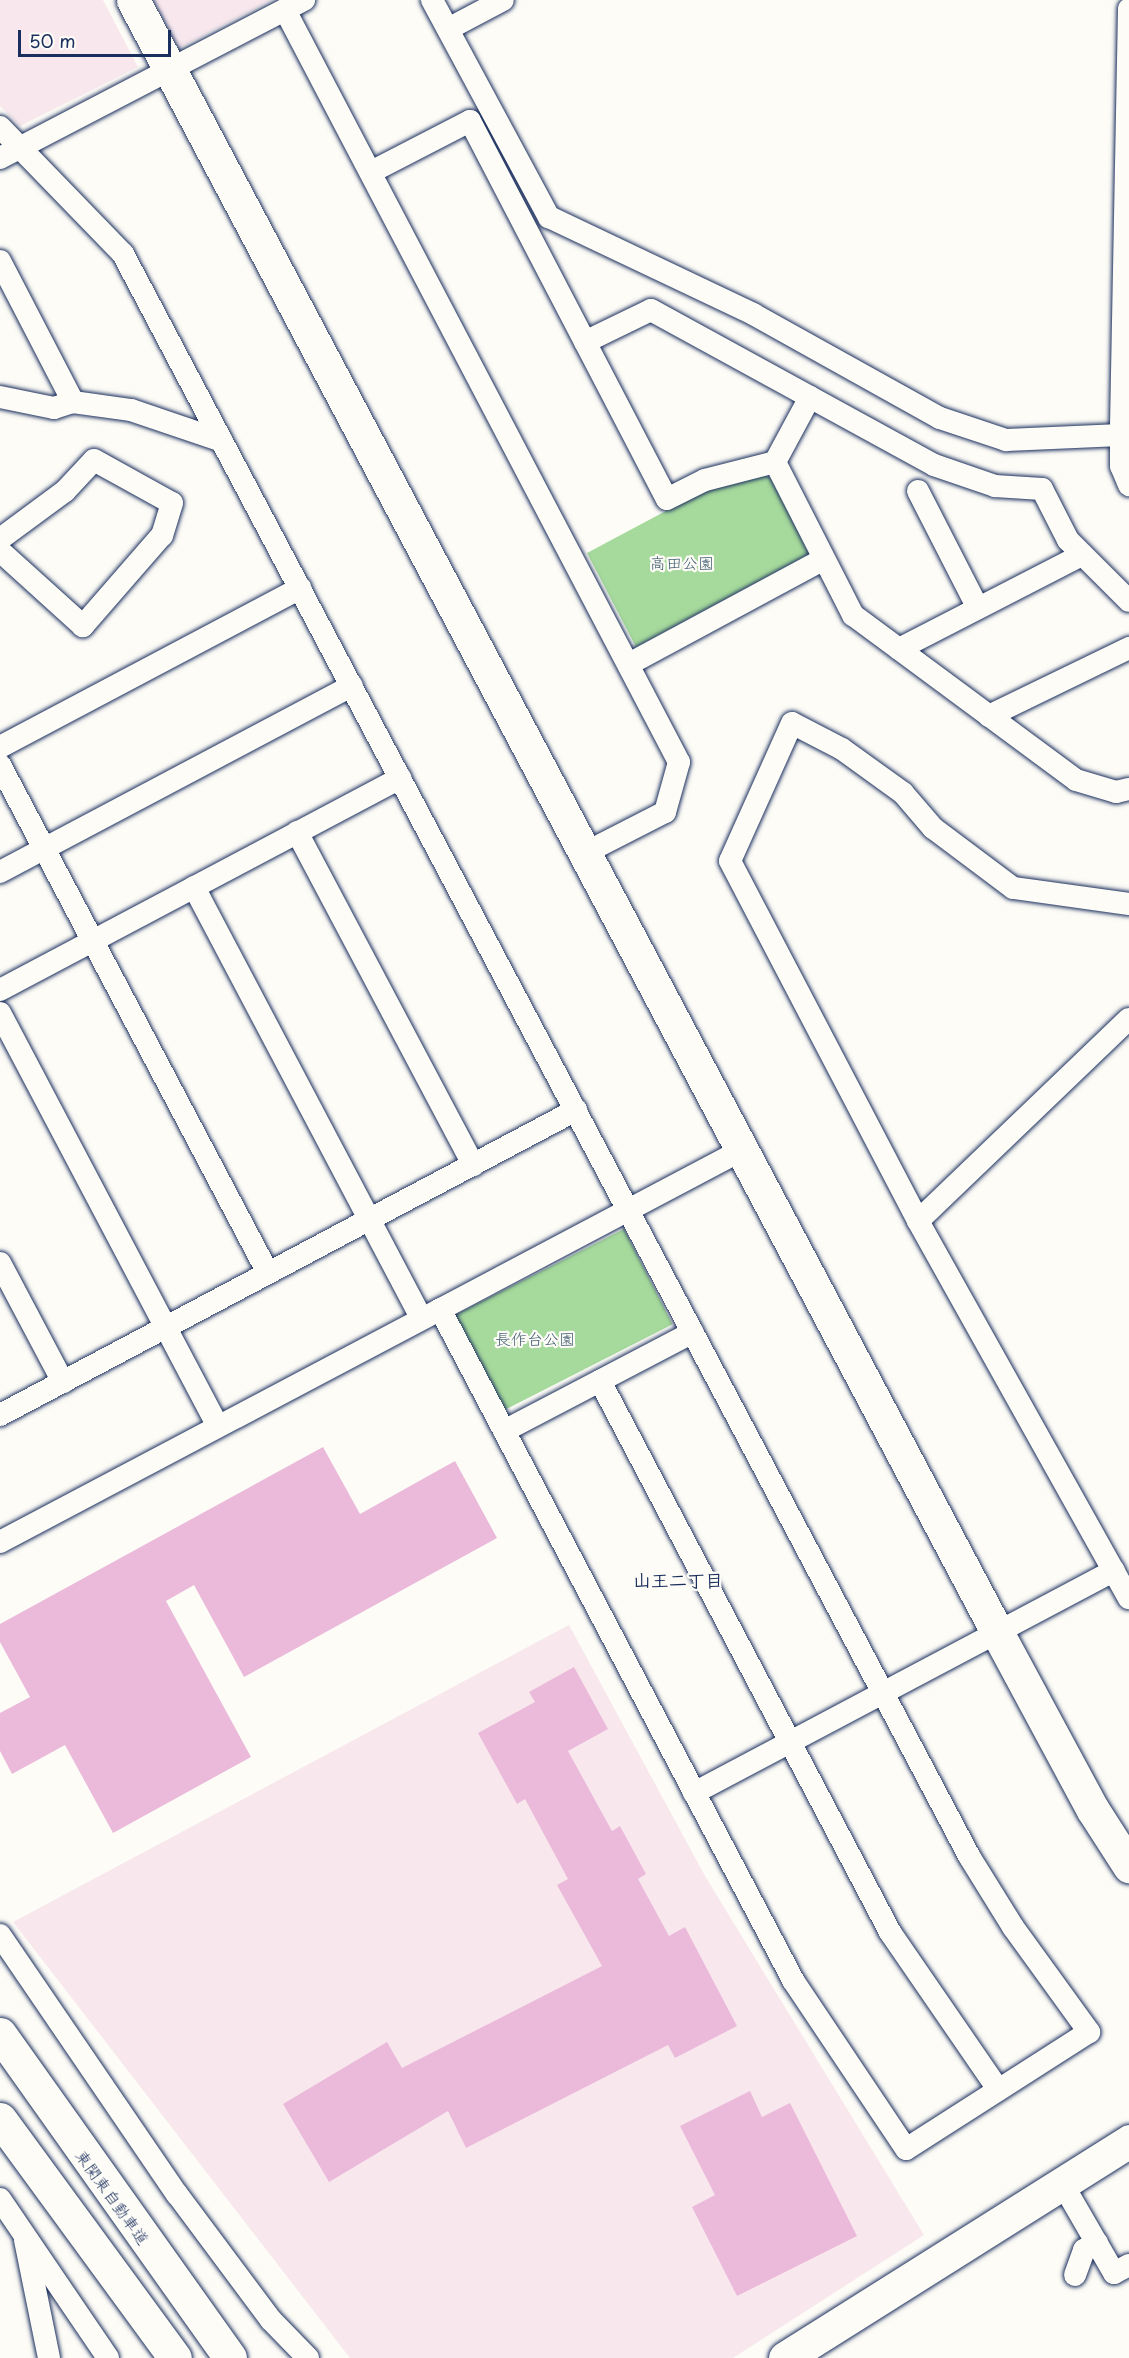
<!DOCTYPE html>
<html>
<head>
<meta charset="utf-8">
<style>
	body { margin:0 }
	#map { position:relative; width:1129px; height:2358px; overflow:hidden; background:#fdfcf7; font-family:"Playpen Sans","Klee One",sans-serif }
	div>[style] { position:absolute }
	.built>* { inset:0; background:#f8e8ee }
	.green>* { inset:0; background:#a6da9c; transform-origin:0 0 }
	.building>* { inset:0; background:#ebbada }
	.roads { filter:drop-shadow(0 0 2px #1b2f5e) drop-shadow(0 0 2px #1b2f5e) }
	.street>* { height:22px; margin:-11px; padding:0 11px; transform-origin:11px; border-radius:11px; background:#fdfcf7 }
	.secondary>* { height:33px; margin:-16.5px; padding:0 16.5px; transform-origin:16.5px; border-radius:16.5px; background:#fdfcf7 }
	.highway>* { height:33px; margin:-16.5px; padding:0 16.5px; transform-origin:16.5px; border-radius:16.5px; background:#fdfcf7 }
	span { translate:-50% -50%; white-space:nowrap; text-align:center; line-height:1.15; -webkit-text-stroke:4.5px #fdfcf7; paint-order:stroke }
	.park-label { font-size:16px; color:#3e5a6e }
	.street-label { font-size:16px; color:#1b2f5e }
	.neighbourhood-label { font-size:18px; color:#1b2f5e; font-weight:700 }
	.scale { position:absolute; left:18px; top:30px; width:153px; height:27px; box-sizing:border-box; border:3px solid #1b2f5e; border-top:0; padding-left:8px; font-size:18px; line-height:21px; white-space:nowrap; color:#1b2f5e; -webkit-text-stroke:4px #fdfcf7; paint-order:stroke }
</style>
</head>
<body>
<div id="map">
	<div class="built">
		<div style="clip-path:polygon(0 0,103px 0,138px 67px,20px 126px,0 106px)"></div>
		<div style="clip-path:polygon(154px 0,272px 0,179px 48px)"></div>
		<div style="clip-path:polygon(569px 1625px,705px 1876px,924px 2235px,733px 2358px,350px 2358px,13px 1922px)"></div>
	</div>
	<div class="green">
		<div style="clip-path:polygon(762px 474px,772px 479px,809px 554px,636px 647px,587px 553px,707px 489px)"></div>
		<div style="left:624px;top:1229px;width:107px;height:190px;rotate:63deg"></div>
	</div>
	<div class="building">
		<div style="clip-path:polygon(323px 1447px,360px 1514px,455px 1461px,497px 1538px,244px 1677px,194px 1585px,166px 1601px,251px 1757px,113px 1833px,65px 1745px,12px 1774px,0 1751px,0 1713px,30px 1697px,0 1642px,0 1624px)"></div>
		<div style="clip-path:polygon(574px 1667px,608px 1729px,568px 1751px,612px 1831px,620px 1826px,646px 1874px,638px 1879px,669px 1936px,685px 1927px,737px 2026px,675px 2058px,668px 2045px,466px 2148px,448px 2111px,329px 2182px,283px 2104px,387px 2042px,402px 2068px,602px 1966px,557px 1885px,568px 1879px,525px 1799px,517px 1804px,478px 1733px,535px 1702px,529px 1692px)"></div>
		<div style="clip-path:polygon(750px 2091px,762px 2117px,790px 2103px,857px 2236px,737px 2296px,692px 2207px,715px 2195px,680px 2126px)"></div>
	</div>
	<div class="roads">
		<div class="street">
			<div style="left:432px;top:0;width:247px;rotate:61.7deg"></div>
			<div style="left:549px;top:217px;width:226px;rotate:25.4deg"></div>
			<div style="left:753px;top:314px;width:214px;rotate:29.1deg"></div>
			<div style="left:940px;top:418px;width:70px;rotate:18.4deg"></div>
			<div style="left:1006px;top:440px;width:115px;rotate:-2.5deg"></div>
			<div style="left:1129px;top:9px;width:426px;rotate:91.1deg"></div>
			<div style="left:1121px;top:435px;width:31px;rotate:90deg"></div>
			<div style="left:1121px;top:466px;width:21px;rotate:67deg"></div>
			<div style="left:285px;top:10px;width:849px;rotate:62.35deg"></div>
			<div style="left:679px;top:762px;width:52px;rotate:105.6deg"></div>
			<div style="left:665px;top:812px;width:90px;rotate:152.9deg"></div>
			<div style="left:448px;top:29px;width:62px;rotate:-27.8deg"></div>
			<div style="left:0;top:127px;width:177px;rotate:45.9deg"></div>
			<div style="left:123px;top:254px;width:1812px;rotate:62.16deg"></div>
			<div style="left:969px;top:1856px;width:84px;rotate:58.2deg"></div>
			<div style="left:1013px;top:1927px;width:130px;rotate:54.1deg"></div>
			<div style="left:1089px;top:2032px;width:217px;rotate:147.4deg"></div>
			<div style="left:906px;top:2149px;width:203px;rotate:-123.8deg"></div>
			<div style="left:793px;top:1980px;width:758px;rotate:-117.75deg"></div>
			<div style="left:0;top:158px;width:343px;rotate:-27.5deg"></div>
			<div style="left:373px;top:171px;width:109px;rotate:-27.3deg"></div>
			<div style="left:470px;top:121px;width:426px;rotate:62.5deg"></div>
			<div style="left:667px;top:499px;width:42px;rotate:-26.6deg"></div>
			<div style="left:705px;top:480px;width:72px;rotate:-14.4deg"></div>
			<div style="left:775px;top:462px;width:172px;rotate:63deg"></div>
			<div style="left:853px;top:615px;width:277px;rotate:36.5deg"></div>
			<div style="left:1076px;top:780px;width:42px;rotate:16.7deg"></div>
			<div style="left:1116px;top:792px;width:13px;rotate:-13deg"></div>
			<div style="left:0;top:261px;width:159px;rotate:62.6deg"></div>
			<div style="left:73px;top:402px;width:59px;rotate:7.9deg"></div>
			<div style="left:131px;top:410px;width:96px;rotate:18.8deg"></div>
			<div style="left:585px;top:342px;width:73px;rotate:-25.9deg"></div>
			<div style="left:651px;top:310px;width:323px;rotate:28.7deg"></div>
			<div style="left:934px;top:465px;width:65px;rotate:19deg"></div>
			<div style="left:995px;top:486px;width:47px;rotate:3.7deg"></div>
			<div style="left:1042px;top:489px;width:57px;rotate:63deg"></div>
			<div style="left:1068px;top:540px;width:86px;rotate:45deg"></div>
			<div style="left:0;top:397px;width:55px;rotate:11.5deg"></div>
			<div style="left:54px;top:408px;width:20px;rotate:-18deg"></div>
			<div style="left:775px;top:462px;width:74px;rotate:-61.7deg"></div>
			<div style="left:918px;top:491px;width:131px;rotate:62.9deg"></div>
			<div style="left:0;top:539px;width:81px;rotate:-36.4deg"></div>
			<div style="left:65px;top:491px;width:42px;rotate:-46.9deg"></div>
			<div style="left:94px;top:460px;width:89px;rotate:28.9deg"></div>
			<div style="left:172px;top:503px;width:34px;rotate:107deg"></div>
			<div style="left:162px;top:535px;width:121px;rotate:131deg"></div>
			<div style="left:83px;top:626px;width:112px;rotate:-137.9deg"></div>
			<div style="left:899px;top:649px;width:206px;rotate:-27.2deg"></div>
			<div style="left:629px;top:664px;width:221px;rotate:-28.3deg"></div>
			<div style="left:989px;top:716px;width:156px;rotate:-25.9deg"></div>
			<div style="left:0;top:747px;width:340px;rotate:-27.9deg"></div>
			<div style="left:0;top:765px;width:574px;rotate:62.19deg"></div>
			<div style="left:297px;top:832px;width:377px;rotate:62.1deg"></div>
			<div style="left:0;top:872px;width:398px;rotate:-27.9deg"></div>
			<div style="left:194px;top:887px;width:488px;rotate:62.2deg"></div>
			<div style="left:1129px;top:904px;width:117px;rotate:-172.1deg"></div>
			<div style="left:1013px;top:888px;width:100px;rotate:-143.1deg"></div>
			<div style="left:933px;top:828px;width:46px;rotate:-130.6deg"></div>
			<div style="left:903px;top:793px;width:75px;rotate:-144.2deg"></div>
			<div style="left:842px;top:749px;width:56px;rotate:-152.5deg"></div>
			<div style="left:792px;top:723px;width:151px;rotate:114.2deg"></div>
			<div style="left:730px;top:861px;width:406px;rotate:62.4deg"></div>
			<div style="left:918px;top:1221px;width:432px;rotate:60.8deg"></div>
			<div style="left:0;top:990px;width:453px;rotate:-27.9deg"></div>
			<div style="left:0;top:1013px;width:467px;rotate:62.2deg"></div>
			<div style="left:918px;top:1221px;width:292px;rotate:-43.8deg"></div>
			<div style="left:0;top:1263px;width:135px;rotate:62.1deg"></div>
			<div style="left:600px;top:1381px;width:623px;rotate:62.24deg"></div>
			<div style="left:890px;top:1932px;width:191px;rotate:55.5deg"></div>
			<div style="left:0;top:1415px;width:652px;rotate:-27.9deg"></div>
			<div style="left:504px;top:1431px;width:213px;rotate:-27.6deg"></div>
			<div style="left:0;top:1542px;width:839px;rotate:-27.85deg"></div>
			<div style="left:694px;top:1793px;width:475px;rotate:-27.9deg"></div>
			<div style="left:0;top:1935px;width:314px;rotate:55.7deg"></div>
			<div style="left:177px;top:2194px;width:157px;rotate:53.3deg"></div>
			<div style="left:271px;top:2320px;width:53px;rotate:45.8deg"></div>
			<div style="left:1062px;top:2183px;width:104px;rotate:60deg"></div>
			<div style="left:1114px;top:2273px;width:17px;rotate:-28deg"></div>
			<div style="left:0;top:2199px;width:192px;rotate:55.8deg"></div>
			<div style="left:25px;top:2240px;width:120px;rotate:78.5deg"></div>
			<div style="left:1075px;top:2275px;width:27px;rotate:-70deg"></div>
			<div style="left:1084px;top:2250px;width:15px;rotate:-28deg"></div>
		</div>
		<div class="secondary">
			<div style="left:133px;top:0;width:1847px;rotate:62.1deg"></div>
			<div style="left:997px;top:1632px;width:202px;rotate:61.7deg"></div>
			<div style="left:1093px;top:1810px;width:67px;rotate:57.3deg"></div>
			<div style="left:785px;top:2358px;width:407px;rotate:-32.2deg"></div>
		</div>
		<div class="highway">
			<div style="left:0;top:2034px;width:397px;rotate:54.6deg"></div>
			<div style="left:0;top:2119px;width:296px;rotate:53.8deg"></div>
		</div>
	</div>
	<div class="park-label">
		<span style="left:682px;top:562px">高田公園</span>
		<span style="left:535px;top:1338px">長作台公園</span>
	</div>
	<div class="street-label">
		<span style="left:113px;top:2197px;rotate:54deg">東関東自動車道</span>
	</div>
	<div class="neighbourhood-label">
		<span style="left:678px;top:1580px">山王二丁目</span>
	</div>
	<div class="scale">50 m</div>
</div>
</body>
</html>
